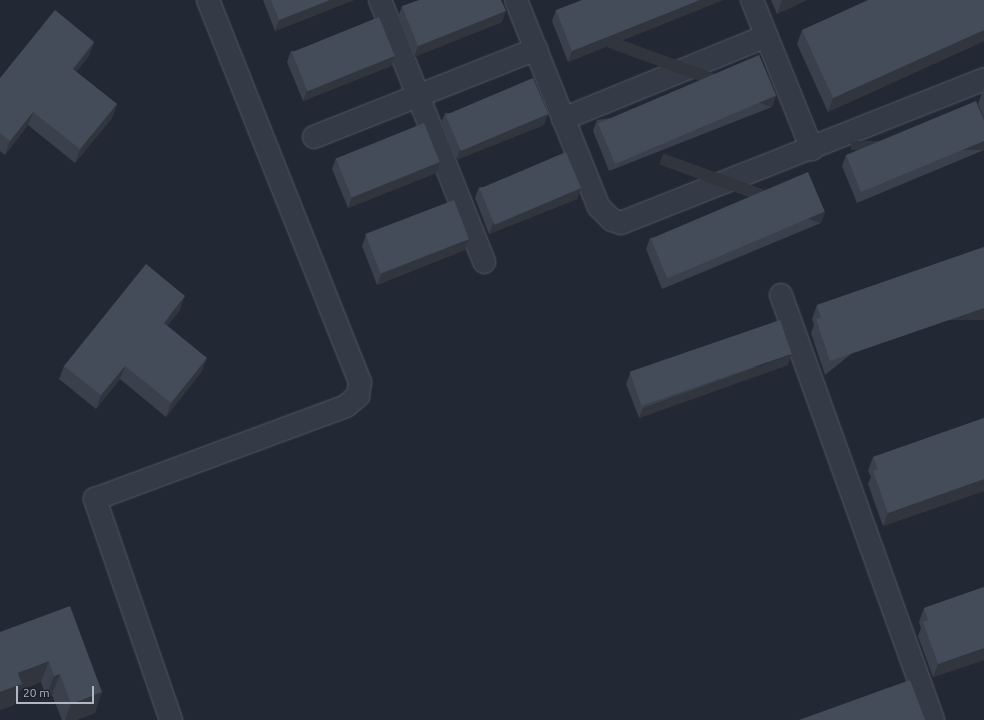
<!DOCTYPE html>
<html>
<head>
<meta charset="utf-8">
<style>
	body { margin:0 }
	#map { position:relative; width:984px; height:720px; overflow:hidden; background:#222935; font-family:Ubuntu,sans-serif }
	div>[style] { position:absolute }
	.roads { filter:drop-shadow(0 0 1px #535963) drop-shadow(0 0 1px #535963) }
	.minor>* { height:22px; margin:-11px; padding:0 11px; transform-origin:11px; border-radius:11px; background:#353b46 }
	.wall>* { inset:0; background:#3a414d }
	.shaded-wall>* { inset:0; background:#30353e; transform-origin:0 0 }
	.building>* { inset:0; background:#444c59; transform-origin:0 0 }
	span { translate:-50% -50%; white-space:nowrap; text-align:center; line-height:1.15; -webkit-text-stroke:3.5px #1b202a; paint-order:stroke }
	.scale { position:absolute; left:16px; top:686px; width:78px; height:18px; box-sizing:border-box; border:2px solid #b0b6c2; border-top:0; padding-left:5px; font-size:12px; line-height:14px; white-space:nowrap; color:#b0b6c2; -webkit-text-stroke:3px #1b202a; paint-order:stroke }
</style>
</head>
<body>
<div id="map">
	<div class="roads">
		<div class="minor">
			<div style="left:380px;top:0;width:282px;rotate:68.3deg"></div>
			<div style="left:516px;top:0;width:223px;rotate:68.2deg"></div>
			<div style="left:599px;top:207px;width:18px;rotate:45deg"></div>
			<div style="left:612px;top:220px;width:9px;rotate:18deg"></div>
			<div style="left:621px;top:223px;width:391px;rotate:-21.6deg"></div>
			<div style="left:752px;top:0;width:161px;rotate:68.1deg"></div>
			<div style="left:563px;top:119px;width:219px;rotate:-22.2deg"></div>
			<div style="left:314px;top:137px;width:239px;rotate:-21.6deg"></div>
			<div style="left:781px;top:295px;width:451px;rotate:70.3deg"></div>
			<div style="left:171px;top:720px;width:234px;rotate:-109deg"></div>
			<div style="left:95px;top:499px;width:268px;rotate:-20.3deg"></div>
			<div style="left:346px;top:406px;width:16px;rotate:-40deg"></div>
			<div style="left:358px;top:396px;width:14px;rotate:-82deg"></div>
			<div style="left:360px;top:382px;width:411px;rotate:-111.7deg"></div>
		</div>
	</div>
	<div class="wall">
		<div style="clip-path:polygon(263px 0,354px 0,275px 31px)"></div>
		<div style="clip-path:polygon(723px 0,568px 62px,552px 21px,556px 10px)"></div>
		<div style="clip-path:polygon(771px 0,807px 0,777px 14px)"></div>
		<div style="clip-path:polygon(984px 0,984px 41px,828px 112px,797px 44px,802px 30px)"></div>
		<div style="clip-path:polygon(402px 6px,502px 22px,414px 57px,398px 17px)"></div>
		<div style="clip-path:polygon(94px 42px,89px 56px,76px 72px,117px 104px,112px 118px,75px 163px,28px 125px,5px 155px,0 151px,0 78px)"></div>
		<div style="clip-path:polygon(291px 51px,395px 56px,391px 66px,303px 101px,287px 62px)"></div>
		<div style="clip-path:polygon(983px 90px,984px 90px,984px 119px,978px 104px)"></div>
		<div style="clip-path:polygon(776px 96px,772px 107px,609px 171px,593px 131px,597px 120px)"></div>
		<div style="clip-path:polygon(445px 113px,548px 114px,544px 125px,456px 160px,441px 123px)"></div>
		<div style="clip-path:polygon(984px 120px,984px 150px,857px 203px,842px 166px,846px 155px)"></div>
		<div style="clip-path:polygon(336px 158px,440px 162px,436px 173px,348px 208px,332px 169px)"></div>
		<div style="clip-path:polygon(479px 187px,581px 188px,577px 199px,489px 234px,475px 198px)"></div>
		<div style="clip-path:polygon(825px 212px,821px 223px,662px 289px,646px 249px,650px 238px)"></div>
		<div style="clip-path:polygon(366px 235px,465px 250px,377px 285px,362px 246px)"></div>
		<div style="clip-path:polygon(984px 247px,825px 375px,811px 333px,814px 325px,812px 319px,817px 305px)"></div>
		<div style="clip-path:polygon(180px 310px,167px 326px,202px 371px,166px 417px,120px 379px,96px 409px,59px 379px,64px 366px)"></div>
		<div style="clip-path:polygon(788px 365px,639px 418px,626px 384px,630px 374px)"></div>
		<div style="clip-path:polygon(984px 418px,984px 491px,883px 526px,868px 484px,871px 477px,868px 471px,873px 457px)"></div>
		<div style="clip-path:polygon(984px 587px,984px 660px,933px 677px,918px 636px,921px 628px,919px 622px,924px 608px)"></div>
		<div style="clip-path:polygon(70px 606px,95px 713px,76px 720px,62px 720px,52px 695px,46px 697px,41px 682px,20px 690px,14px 705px,0 710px)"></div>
	</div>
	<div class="shaded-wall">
		<div style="clip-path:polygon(330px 0,354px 0,275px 31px,279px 20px)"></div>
		<div style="clip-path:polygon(700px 0,723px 0,568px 62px,572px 51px)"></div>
		<div style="clip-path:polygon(782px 0,807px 0,777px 14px)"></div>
		<div style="clip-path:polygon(506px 11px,502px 22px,414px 57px,418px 46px)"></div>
		<div style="clip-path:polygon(984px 30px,984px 41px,828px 112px,833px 98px)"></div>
		<div style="clip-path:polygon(94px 42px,89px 56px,68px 82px,73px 69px)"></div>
		<div style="clip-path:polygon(395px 56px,391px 66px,303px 101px,307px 90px)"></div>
		<div style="left:776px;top:96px;width:12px;height:175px;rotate:110deg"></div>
		<div style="clip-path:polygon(117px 104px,112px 118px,75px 163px,80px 149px)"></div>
		<div style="clip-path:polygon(33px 112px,28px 125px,5px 155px,10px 141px)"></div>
		<div style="clip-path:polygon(548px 114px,544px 125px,456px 160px,460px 149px)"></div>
		<div style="left:984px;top:141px;width:9px;height:133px;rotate:90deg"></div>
		<div style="clip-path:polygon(440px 162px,436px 173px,348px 208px,352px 197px)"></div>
		<div style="clip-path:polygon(581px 188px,577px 199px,489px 234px,493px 223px)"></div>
		<div style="left:825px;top:212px;width:12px;height:172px;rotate:110deg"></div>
		<div style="clip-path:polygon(469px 239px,465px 250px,377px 285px,381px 274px)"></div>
		<div style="clip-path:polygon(185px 296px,180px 310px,159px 336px,164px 323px)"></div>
		<div style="left:984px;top:308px;width:12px;height:163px;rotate:90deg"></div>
		<div style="clip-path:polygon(792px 354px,788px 365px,639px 418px,643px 408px)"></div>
		<div style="clip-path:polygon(207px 358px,202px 371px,166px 417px,171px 403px)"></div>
		<div style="clip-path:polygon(125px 366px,120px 379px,96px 409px,101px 395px)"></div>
		<div style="clip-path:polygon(984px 479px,984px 491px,883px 526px,888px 513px)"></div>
		<div style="clip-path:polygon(984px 648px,984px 660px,933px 677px,938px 664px)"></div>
		<div style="clip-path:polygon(49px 661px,41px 682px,20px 690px,14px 705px,0 710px,0 692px,18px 673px)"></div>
		<div style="clip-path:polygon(60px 674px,52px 695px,46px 697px,54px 676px)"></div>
		<div style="clip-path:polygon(102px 692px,95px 713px,76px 720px,65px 720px,71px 704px)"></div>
	</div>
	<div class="building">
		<div style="clip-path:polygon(271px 0,330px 0,279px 20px)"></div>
		<div style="clip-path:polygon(419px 0,501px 0,506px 11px,418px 46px,402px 6px)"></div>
		<div style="clip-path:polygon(582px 0,700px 0,572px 51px,556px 10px)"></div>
		<div style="clip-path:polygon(868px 0,984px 0,984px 30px,833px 98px,802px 30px)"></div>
		<div style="clip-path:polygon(55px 10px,94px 42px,73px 69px,117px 104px,80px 149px,33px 112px,10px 141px,0 133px,0 78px)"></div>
		<div style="left:379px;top:17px;width:42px;height:94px;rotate:68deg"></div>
		<div style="left:759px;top:55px;width:44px;height:175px;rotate:67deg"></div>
		<div style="left:533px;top:78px;width:39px;height:95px;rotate:67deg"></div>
		<div style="clip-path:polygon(976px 101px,984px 120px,984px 141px,861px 192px,846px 155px)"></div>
		<div style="left:424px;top:123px;width:42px;height:95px;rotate:68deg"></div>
		<div style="left:566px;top:152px;width:39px;height:94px;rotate:67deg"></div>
		<div style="left:808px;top:172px;width:43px;height:171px;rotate:67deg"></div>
		<div style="left:454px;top:200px;width:42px;height:95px;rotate:69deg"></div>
		<div style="clip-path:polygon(984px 247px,984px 308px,830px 361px,816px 319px,821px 318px,817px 305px)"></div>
		<div style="clip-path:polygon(146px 264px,185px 296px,164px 323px,207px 358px,171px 403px,125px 366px,101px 395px,64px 366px)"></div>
		<div style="left:780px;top:320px;width:36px;height:159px;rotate:71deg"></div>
		<div style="clip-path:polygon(984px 418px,984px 479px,888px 513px,873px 471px,878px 469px,873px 457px)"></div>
		<div style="clip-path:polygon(984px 587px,984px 648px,938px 664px,923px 622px,928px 620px,924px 608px)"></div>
		<div style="clip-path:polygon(70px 606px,102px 692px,71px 704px,60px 674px,54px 676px,49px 661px,18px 673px,22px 684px,0 692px,0 632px)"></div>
		<div style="clip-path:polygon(910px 680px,925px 720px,799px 720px)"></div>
	</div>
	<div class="scale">20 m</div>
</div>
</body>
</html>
